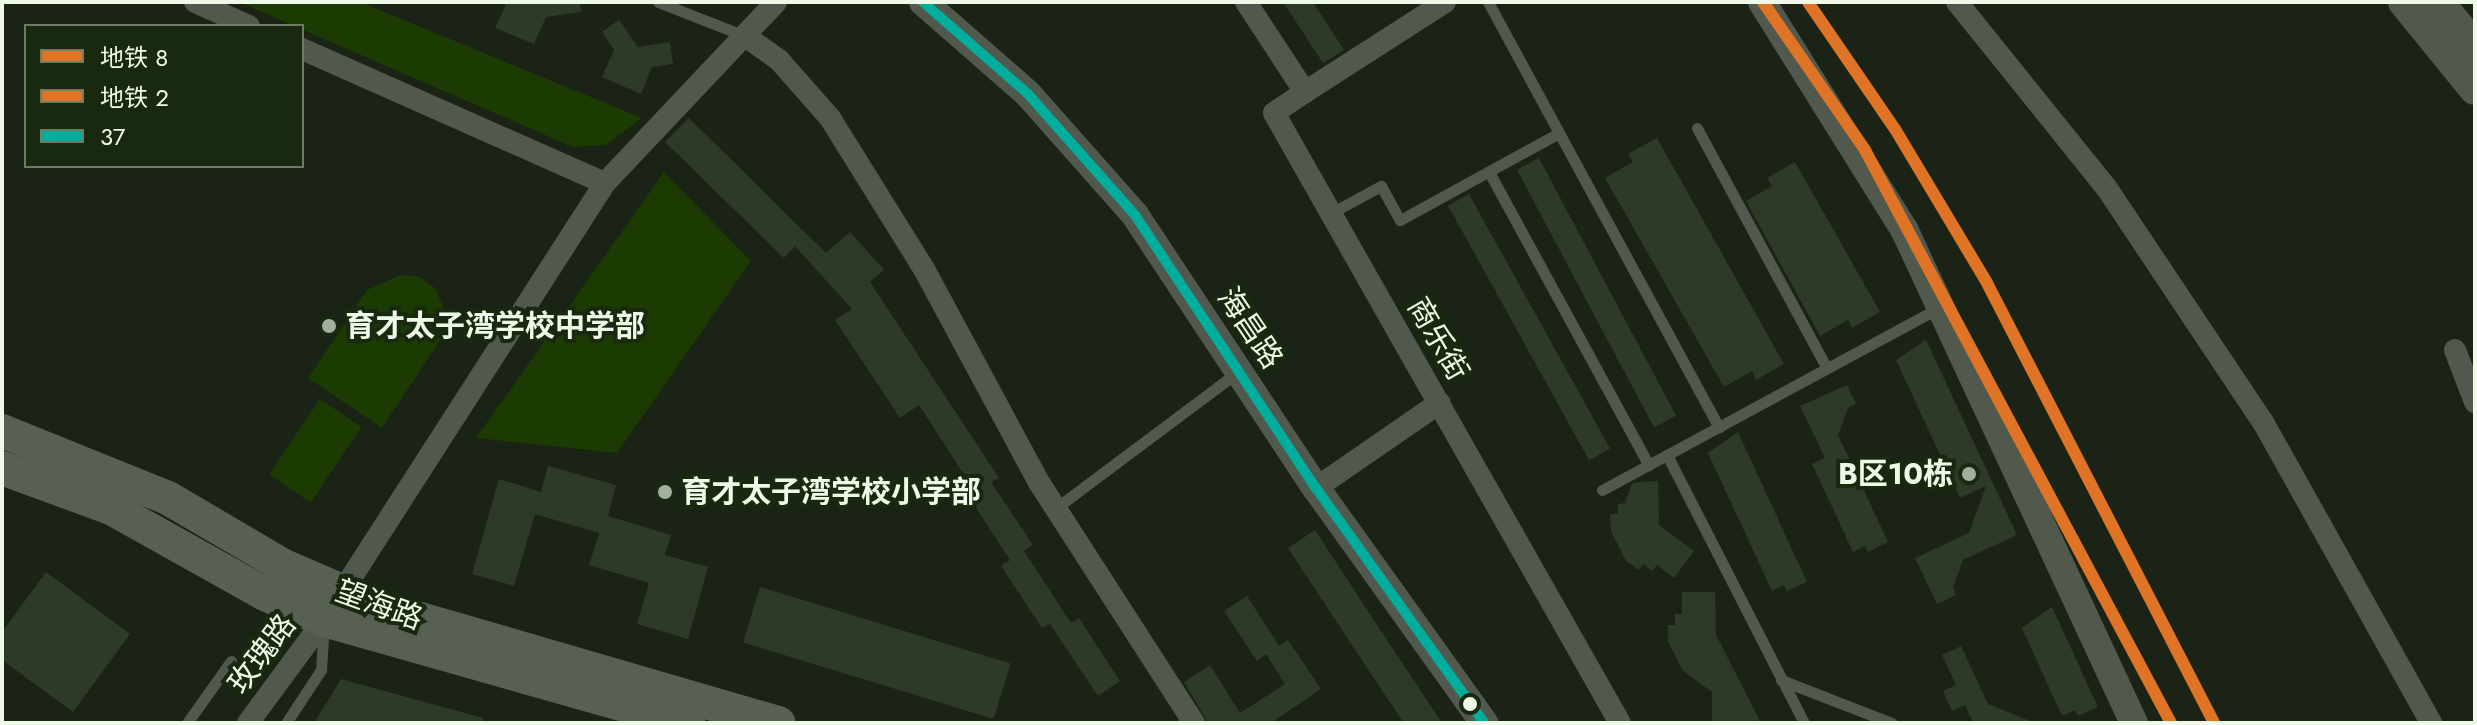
<!DOCTYPE html>
<html>
<head>
<meta charset="utf-8">
<style>
	body { margin:0 }
	#map { position:relative; width:2477px; height:725px; overflow:hidden; background:#1a2315; font-family:Jost,"Noto Sans SC",sans-serif }
	div>[style] { position:absolute }
	.green>* { inset:0; background:#1b3b03; transform-origin:0 0 }
	.building>* { inset:0; background:#2e3a27; transform-origin:0 0 }
	.service>* { height:11px; margin:-5.5px; padding:0 5.5px; transform-origin:5.5px; border-radius:5.5px; background:#51584d }
	.minor>* { height:22px; margin:-11px; padding:0 11px; transform-origin:11px; border-radius:11px; background:#51584d }
	.tertiary>* { height:28px; margin:-14px; padding:0 14px; transform-origin:14px; border-radius:14px; background:#51584d }
	.secondary>* { height:32px; margin:-16px; padding:0 16px; transform-origin:16px; border-radius:16px; background:#50594c }
	.primary>* { height:34px; margin:-17px; padding:0 17px; transform-origin:17px; border-radius:17px; background:#576052 }
	.bus-1>* { height:10px; margin:-5px; padding:0 5px; transform-origin:5px; border-radius:5px; background:#01ad9c }
	.metro-1>* { height:12px; margin:-6px; padding:0 6px; transform-origin:6px; border-radius:6px; background:#df7426 }
	.metro-2>* { height:12px; margin:-6px; padding:0 6px; transform-origin:6px; border-radius:6px; background:#df7426 }
	.dots>* { width:22px; height:22px; translate:-50% -50%; box-sizing:border-box; border:4px solid #18290f; border-radius:50% }
	span { translate:-50% -50%; white-space:nowrap; text-align:center; line-height:1.15; -webkit-text-stroke:8px #18290f; paint-order:stroke }
	.poi-label { font-size:30px; color:#eef9e8; font-weight:700 }
	.left { translate:0 -50%; text-align:left }
	.right { translate:-100% -50%; text-align:right }
	.street-label { font-size:30px; color:#eef9e8 }
	.frame { position:absolute; inset:0; border:4px solid #eef9e8; pointer-events:none }
	.legend { position:absolute; left:24px; top:24px; width:280px; height:144px; box-sizing:border-box; background:#18290f; border:2px solid #6e7c66; margin:0; padding:10px 14px; list-style:none; font-size:24px; color:#eef9e8 }
	.legend li { display:flex; align-items:center; gap:16px; height:40px }
	.legend b { width:40px; border:2px solid #6e7c66 }
</style>
</head>
<body>
<div id="map">
	<div class="green">
		<div style="clip-path:polygon(239px 2px,360px 2px,642px 118px,606px 145px,573px 147px)"></div>
		<div style="clip-path:polygon(664px 172px,751px 261px,617px 453px,476px 438px)"></div>
		<div style="clip-path:polygon(401px 275px,418px 276px,435px 288px,448px 318px,446px 331px,382px 428px,308px 378px,367px 290px)"></div>
		<div style="left:320px;top:399px;width:50px;height:91px;rotate:34deg"></div>
	</div>
	<div class="building">
		<div style="clip-path:polygon(507px 2px,580px 2px,581px 12px,546px 17px,534px 44px,495px 28px)"></div>
		<div style="clip-path:polygon(1283px 2px,1313px 2px,1344px 50px,1323px 63px)"></div>
		<div style="clip-path:polygon(619px 20px,638px 47px,670px 42px,673px 64px,652px 67px,641px 94px,602px 77px,614px 50px,602px 32px)"></div>
		<div style="clip-path:polygon(689px 118px,826px 253px,850px 232px,884px 270px,870px 282px,999px 478px,991px 482px,1033px 545px,1024px 551px,1071px 623px,1079px 618px,1120px 681px,1098px 696px,1050px 624px,1042px 628px,1001px 566px,1010px 560px,969px 497px,976px 493px,919px 405px,900px 418px,835px 320px,852px 309px,795px 246px,784px 258px,665px 142px)"></div>
		<div style="clip-path:polygon(1657px 138px,1784px 364px,1756px 380px,1752px 371px,1724px 387px,1605px 178px,1633px 162px,1628px 154px)"></div>
		<div style="left:1539px;top:158px;width:292px;height:25px;rotate:62deg"></div>
		<div style="clip-path:polygon(1795px 162px,1880px 312px,1852px 328px,1848px 320px,1820px 336px,1746px 201px,1772px 186px,1767px 178px)"></div>
		<div style="left:1469px;top:194px;width:291px;height:24px;rotate:61deg"></div>
		<div style="clip-path:polygon(1926px 340px,2017px 535px,1963px 560px,1953px 587px,1956px 595px,1937px 604px,1915px 558px,1969px 533px,1986px 486px,1960px 498px,1896px 360px)"></div>
		<div style="clip-path:polygon(1847px 385px,1856px 404px,1848px 408px,1838px 435px,1888px 542px,1868px 552px,1865px 546px,1853px 552px,1812px 464px,1825px 458px,1800px 406px)"></div>
		<div style="clip-path:polygon(1738px 432px,1807px 582px,1787px 591px,1784px 585px,1772px 591px,1708px 453px)"></div>
		<div style="clip-path:polygon(548px 466px,616px 485px,608px 516px,671px 535px,665px 555px,708px 567px,688px 639px,637px 624px,649px 583px,589px 565px,599px 533px,535px 514px,514px 586px,472px 574px,499px 479px,541px 492px)"></div>
		<div style="clip-path:polygon(1658px 481px,1659px 525px,1694px 551px,1674px 578px,1657px 565px,1652px 571px,1643px 564px,1639px 570px,1626px 561px,1611px 531px,1610px 514px,1618px 514px,1618px 504px,1625px 503px,1632px 483px)"></div>
		<div style="clip-path:polygon(1315px 530px,1377px 625px,1442px 723px,1404px 723px,1381px 689px,1288px 548px)"></div>
		<div style="clip-path:polygon(46px 572px,130px 634px,73px 712px,2px 660px,2px 632px)"></div>
		<div style="left:760px;top:587px;width:262px;height:58px;rotate:17deg"></div>
		<div style="clip-path:polygon(1682px 592px,1715px 592px,1716px 635px,1761px 723px,1712px 723px,1712px 692px,1683px 671px,1668px 641px,1668px 625px,1675px 625px,1675px 614px,1682px 614px)"></div>
		<div style="clip-path:polygon(1247px 596px,1279px 646px,1288px 640px,1321px 689px,1271px 723px,1208px 723px,1184px 682px,1210px 665px,1240px 713px,1285px 684px,1266px 654px,1257px 661px,1224px 611px)"></div>
		<div style="clip-path:polygon(2052px 607px,2098px 707px,2078px 716px,2075px 710px,2062px 716px,2022px 628px)"></div>
		<div style="clip-path:polygon(1961px 646px,1988px 704px,2035px 723px,1973px 723px,1965px 705px,1952px 711px,1943px 691px,1956px 685px,1942px 655px)"></div>
		<div style="clip-path:polygon(341px 679px,483px 718px,482px 723px,314px 723px)"></div>
	</div>
	<div class="service">
		<div style="left:658px;top:2px;width:93px;rotate:21.3deg"></div>
		<div style="left:1488px;top:2px;width:484px;rotate:61.5deg"></div>
		<div style="left:1697px;top:128px;width:273px;rotate:61.6deg"></div>
		<div style="left:1489px;top:172px;width:334px;rotate:61.4deg"></div>
		<div style="left:1331px;top:213px;width:57px;rotate:-28.4deg"></div>
		<div style="left:1381px;top:186px;width:39px;rotate:61deg"></div>
		<div style="left:1400px;top:220px;width:181px;rotate:-28.7deg"></div>
		<div style="left:1667px;top:455px;width:301px;rotate:62.9deg"></div>
		<div style="left:1602px;top:490px;width:382px;rotate:-28.4deg"></div>
		<div style="left:1056px;top:508px;width:227px;rotate:-36.8deg"></div>
		<div style="left:1781px;top:680px;width:119px;rotate:21.2deg"></div>
		<div style="left:187px;top:723px;width:76px;rotate:-54.6deg"></div>
		<div style="left:286px;top:723px;width:64px;rotate:-56.6deg"></div>
		<div style="left:321px;top:670px;width:47px;rotate:-86.3deg"></div>
	</div>
	<div class="minor">
		<div style="left:195px;top:2px;width:59px;rotate:24deg"></div>
		<div style="left:1246px;top:2px;width:108px;rotate:56.8deg"></div>
		<div style="left:1305px;top:92px;width:37px;rotate:146deg"></div>
		<div style="left:1274px;top:113px;width:701px;rotate:60.44deg"></div>
		<div style="left:1957px;top:2px;width:238px;rotate:51.2deg"></div>
		<div style="left:2106px;top:187px;width:283px;rotate:56.3deg"></div>
		<div style="left:2263px;top:422px;width:345px;rotate:60.8deg"></div>
		<div style="left:745px;top:36px;width:42px;rotate:35.2deg"></div>
		<div style="left:779px;top:60px;width:77px;rotate:48.7deg"></div>
		<div style="left:830px;top:118px;width:178px;rotate:58.1deg"></div>
		<div style="left:924px;top:269px;width:244px;rotate:61.7deg"></div>
		<div style="left:1040px;top:484px;width:284px;rotate:57.2deg"></div>
		<div style="left:302px;top:49px;width:331px;rotate:23.9deg"></div>
		<div style="left:1305px;top:92px;width:166px;rotate:-32.7deg"></div>
		<div style="left:2455px;top:350px;width:56px;rotate:69deg"></div>
		<div style="left:1316px;top:488px;width:150px;rotate:-34.6deg"></div>
		<div style="left:248px;top:723px;width:128px;rotate:-53.6deg"></div>
		<div style="left:324px;top:620px;width:520px;rotate:-57.26deg"></div>
		<div style="left:605px;top:183px;width:249px;rotate:-46.6deg"></div>
	</div>
	<div class="tertiary">
		<div style="left:923px;top:2px;width:140px;rotate:41.2deg"></div>
		<div style="left:1028px;top:94px;width:162px;rotate:48.5deg"></div>
		<div style="left:1135px;top:215px;width:328px;rotate:56.5deg"></div>
		<div style="left:1316px;top:488px;width:289px;rotate:54.4deg"></div>
		<div style="left:1762px;top:2px;width:270px;rotate:58deg"></div>
		<div style="left:1905px;top:231px;width:543px;rotate:65.04deg"></div>
	</div>
	<div class="secondary">
		<div style="left:2404px;top:2px;width:112px;rotate:50.8deg"></div>
		<div style="left:2438px;top:2px;width:58px;rotate:50.6deg"></div>
	</div>
	<div class="primary">
		<div style="left:2px;top:431px;width:179px;rotate:22deg"></div>
		<div style="left:168px;top:498px;width:132px;rotate:30.4deg"></div>
		<div style="left:282px;top:565px;width:106px;rotate:23.4deg"></div>
		<div style="left:379px;top:607px;width:416px;rotate:16.2deg"></div>
		<div style="left:2px;top:468px;width:116px;rotate:20.2deg"></div>
		<div style="left:111px;top:508px;width:176px;rotate:29.2deg"></div>
		<div style="left:265px;top:594px;width:64px;rotate:23.8deg"></div>
		<div style="left:324px;top:620px;width:379px;rotate:15.8deg"></div>
	</div>
	<div class="bus-1">
		<div style="left:923px;top:2px;width:140px;rotate:41.2deg"></div>
		<div style="left:1028px;top:94px;width:162px;rotate:48.5deg"></div>
		<div style="left:1135px;top:215px;width:328px;rotate:56.5deg"></div>
		<div style="left:1316px;top:488px;width:289px;rotate:54.4deg"></div>
	</div>
	<div class="metro-1">
		<div style="left:1763px;top:2px;width:180px;rotate:55.4deg"></div>
		<div style="left:1865px;top:150px;width:650px;rotate:61.9deg"></div>
	</div>
	<div class="metro-2">
		<div style="left:1808px;top:2px;width:154px;rotate:55.6deg"></div>
		<div style="left:1895px;top:129px;width:179px;rotate:59.1deg"></div>
		<div style="left:1987px;top:283px;width:495px;rotate:62.7deg"></div>
	</div>
	<div class="dots">
		<div style="left:329px;top:326px;background:#a4ae9e"></div>
		<div style="left:1969px;top:474px;background:#a4ae9e"></div>
		<div style="left:665px;top:492px;background:#a4ae9e"></div>
		<div style="left:1470px;top:704px;background:#eef9e8"></div>
	</div>
	<div class="poi-label">
		<span class="left" style="left:345px;top:326px">育才太子湾学校中学部</span>
		<span class="right" style="left:1953px;top:474px">B区10栋</span>
		<span class="left" style="left:681px;top:492px">育才太子湾学校小学部</span>
	</div>
	<div class="street-label">
		<span style="left:1250px;top:328px;rotate:56deg">海昌路</span>
		<span style="left:1438px;top:339px;rotate:60deg">商乐街</span>
		<span style="left:379px;top:605px;rotate:20deg">望海路</span>
		<span style="left:262px;top:654px;rotate:-53deg">玫瑰路</span>
	</div>
	<div class="frame"></div>
	<ul class="legend">
	<li><b style="height:10px;background:#df7426"></b>地铁 8</li>
	<li><b style="height:10px;background:#df7426"></b>地铁 2</li>
	<li><b style="height:10px;background:#01ad9c"></b>37</li>
	</ul>
</div>
</body>
</html>
